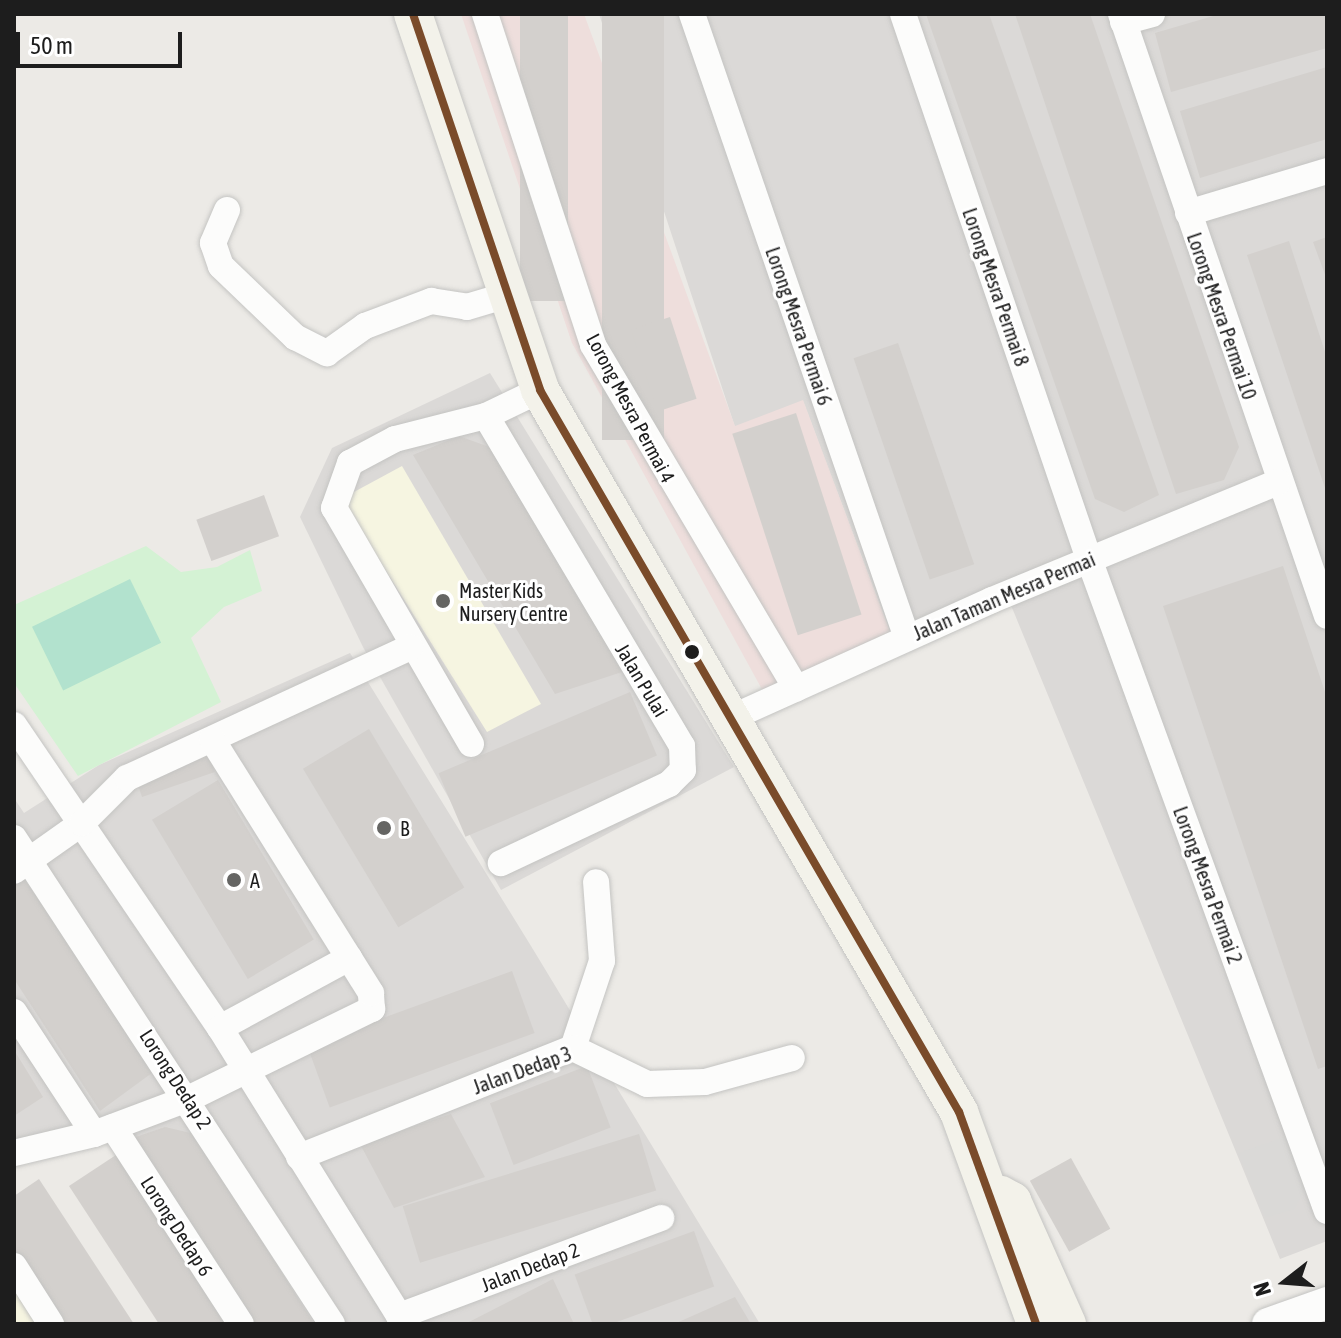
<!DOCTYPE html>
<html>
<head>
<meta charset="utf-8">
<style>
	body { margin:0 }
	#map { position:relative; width:1341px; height:1338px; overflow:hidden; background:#eceae6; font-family:"Asap Condensed",sans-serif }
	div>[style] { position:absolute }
	.residential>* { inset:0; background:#dbd9d7 }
	.commercial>* { inset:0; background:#eededc }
	.education>* { inset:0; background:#f6f5e1 }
	.religious>* { inset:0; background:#dad9d7 }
	.park>* { inset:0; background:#d4f2d4 }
	.pitch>* { inset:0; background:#b2e2ce; transform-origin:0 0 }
	.building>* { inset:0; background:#d3d0cd; transform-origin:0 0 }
	.roads { filter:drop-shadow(0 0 2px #c4c4c2) drop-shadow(0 0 2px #c4c4c2) }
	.minor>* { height:26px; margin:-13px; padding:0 13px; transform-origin:13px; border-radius:13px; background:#fcfcfb }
	.tertiary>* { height:32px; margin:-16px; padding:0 16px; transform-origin:16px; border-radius:16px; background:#fcfcfb }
	.secondary>* { height:38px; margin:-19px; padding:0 19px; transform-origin:19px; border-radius:19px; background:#f3f2ea }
	.bus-1>* { height:8px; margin:-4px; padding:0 4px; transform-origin:4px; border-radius:4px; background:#7a4b2a }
	.dots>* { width:22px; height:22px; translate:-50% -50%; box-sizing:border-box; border:4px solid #fff; border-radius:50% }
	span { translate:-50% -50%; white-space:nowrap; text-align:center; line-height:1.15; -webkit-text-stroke:6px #fff; paint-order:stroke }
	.street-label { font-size:20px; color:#1d1d1d }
	.poi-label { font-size:20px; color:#1d1d1d }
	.left { translate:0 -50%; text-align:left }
	.frame { position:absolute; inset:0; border:16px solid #1d1d1d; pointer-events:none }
	.north { position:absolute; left:1245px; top:1242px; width:80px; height:80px; -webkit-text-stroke:6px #fff; paint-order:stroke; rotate:253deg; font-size:22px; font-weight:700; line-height:32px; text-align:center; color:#1d1d1d }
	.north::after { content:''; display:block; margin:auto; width:28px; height:36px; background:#1d1d1d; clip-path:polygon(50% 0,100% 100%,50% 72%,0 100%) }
	.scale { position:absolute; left:16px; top:32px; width:166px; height:36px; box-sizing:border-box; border:4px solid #1d1d1d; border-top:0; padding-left:10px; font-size:24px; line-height:28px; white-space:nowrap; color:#1d1d1d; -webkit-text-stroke:6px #fff; paint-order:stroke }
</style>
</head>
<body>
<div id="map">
	<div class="residential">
		<div style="clip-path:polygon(599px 14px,1327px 14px,1327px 1241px,1280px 1259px,1008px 598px,896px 648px,803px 401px,735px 427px)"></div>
		<div style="clip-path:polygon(490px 373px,734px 767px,501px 890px,363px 647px,300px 517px,332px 448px)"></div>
		<div style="clip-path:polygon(350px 653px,531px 946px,760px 1324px,235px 1324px,113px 1140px,14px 1158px,14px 798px,24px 813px,99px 765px)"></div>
	</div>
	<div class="commercial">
		<div style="clip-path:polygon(461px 14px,584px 14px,735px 426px,803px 400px,896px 648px,769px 702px,572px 343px)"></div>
	</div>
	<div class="education">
		<div style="clip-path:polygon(402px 466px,541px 704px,487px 732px,341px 499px)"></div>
		<div style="clip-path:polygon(14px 1283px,40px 1324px,14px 1324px)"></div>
	</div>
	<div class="religious">
		<div style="clip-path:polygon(1287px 1136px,1307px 1184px,1295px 1209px,1265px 1218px,1238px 1153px)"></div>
	</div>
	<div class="park">
		<div style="clip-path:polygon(146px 546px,181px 572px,217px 567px,250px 550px,262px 591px,224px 607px,191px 638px,221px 702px,78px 776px,14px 683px,14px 605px)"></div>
	</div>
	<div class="pitch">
		<div style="left:130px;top:579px;width:71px;height:109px;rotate:64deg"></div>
	</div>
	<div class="building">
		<div style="left:520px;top:14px;width:48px;height:287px"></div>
		<div style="left:602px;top:14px;width:62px;height:426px"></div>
		<div style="clip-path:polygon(926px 14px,989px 14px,1159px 495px,1124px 512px,1095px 499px)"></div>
		<div style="clip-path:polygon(1015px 14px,1090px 14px,1239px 447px,1224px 480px,1176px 494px)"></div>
		<div style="clip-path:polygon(1220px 14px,1327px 14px,1327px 48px,1171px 92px,1155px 33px)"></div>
		<div style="clip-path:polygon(1327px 67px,1327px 139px,1200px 178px,1180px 111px)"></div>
		<div style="clip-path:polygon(1327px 237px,1327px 280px,1313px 242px)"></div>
		<div style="clip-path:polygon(1289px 241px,1327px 358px,1326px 491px,1247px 255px)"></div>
		<div style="left:670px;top:317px;width:86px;height:41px;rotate:72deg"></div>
		<div style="left:898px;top:343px;width:234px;height:47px;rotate:71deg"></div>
		<div style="left:796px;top:413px;width:212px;height:67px;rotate:72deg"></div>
		<div style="clip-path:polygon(459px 436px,492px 448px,625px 671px,555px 694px,413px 455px)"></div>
		<div style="left:264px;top:495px;width:44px;height:72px;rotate:70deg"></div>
		<div style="clip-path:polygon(1283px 566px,1327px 698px,1327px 1066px,1318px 1069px,1163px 606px)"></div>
		<div style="left:630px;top:692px;width:69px;height:208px;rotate:67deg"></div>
		<div style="left:369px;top:729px;width:185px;height:77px;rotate:59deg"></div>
		<div style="left:209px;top:755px;width:18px;height:77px;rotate:71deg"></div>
		<div style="left:218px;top:780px;width:186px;height:77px;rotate:59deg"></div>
		<div style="clip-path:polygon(20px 873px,156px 1070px,100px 1111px,14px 979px,14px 877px)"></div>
		<div style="left:512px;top:971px;width:66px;height:218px;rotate:70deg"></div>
		<div style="clip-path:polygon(14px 1050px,43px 1097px,14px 1116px)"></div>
		<div style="left:587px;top:1066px;width:66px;height:104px;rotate:69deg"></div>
		<div style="clip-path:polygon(451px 1114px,485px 1177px,394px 1208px,360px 1144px)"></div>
		<div style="clip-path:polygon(165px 1127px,195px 1134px,314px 1324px,249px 1324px,130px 1139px)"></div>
		<div style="left:639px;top:1134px;width:59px;height:247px;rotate:73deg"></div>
		<div style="clip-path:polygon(119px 1153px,230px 1324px,159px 1324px,69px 1186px)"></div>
		<div style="left:1071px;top:1158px;width:81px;height:47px;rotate:61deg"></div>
		<div style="clip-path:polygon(39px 1179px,134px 1324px,63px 1324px,14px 1249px,14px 1196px)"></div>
		<div style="left:694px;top:1231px;width:59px;height:127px;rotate:70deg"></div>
		<div style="clip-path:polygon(553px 1279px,574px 1324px,465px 1324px)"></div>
		<div style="clip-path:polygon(735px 1297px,751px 1324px,674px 1324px)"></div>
	</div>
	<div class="roads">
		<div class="minor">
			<div style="left:485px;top:14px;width:348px;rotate:71.9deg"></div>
			<div style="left:593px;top:345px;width:399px;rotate:59.4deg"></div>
			<div style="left:692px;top:14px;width:660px;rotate:70.99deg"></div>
			<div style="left:903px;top:14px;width:576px;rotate:71.16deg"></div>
			<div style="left:1089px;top:559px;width:694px;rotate:69.95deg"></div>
			<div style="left:1121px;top:14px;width:636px;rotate:71.11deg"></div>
			<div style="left:1123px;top:22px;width:30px;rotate:-15deg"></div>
			<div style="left:227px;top:210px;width:36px;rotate:113deg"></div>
			<div style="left:213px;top:243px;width:24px;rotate:71deg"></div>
			<div style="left:221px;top:266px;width:103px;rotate:43.8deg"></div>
			<div style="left:295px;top:337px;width:36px;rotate:27deg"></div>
			<div style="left:327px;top:353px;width:47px;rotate:-35.4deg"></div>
			<div style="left:365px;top:326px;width:71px;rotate:-20.7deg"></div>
			<div style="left:431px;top:301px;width:36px;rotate:9deg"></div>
			<div style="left:467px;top:307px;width:42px;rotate:-16.7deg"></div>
			<div style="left:1188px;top:213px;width:145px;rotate:-16.8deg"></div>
			<div style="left:486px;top:416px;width:384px;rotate:59.3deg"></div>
			<div style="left:682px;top:746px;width:24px;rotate:88deg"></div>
			<div style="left:683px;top:770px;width:20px;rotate:135deg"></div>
			<div style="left:669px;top:784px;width:186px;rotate:154.8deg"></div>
			<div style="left:733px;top:717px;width:284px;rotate:-24.3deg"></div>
			<div style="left:992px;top:600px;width:309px;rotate:-22.4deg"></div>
			<div style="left:14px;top:725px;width:366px;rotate:55.8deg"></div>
			<div style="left:220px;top:1028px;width:349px;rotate:58.1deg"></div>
			<div style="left:471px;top:744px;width:273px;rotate:-120.1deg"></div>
			<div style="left:334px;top:508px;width:48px;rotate:-70.4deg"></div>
			<div style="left:350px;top:463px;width:51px;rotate:-28.1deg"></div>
			<div style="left:395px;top:439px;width:94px;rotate:-14.2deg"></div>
			<div style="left:486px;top:416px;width:60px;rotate:-25.7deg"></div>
			<div style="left:14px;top:838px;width:581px;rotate:56.8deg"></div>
			<div style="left:14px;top:871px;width:83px;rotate:-35.2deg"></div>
			<div style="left:82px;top:823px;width:64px;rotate:-45deg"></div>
			<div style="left:127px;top:778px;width:312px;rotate:-24.8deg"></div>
			<div style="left:14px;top:1012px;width:146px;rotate:56.7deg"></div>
			<div style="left:220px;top:1028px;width:147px;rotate:-28.5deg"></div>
			<div style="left:573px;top:1048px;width:92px;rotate:-71.6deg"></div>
			<div style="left:602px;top:961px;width:79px;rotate:-94.3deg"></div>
			<div style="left:113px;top:1127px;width:235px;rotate:57deg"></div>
			<div style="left:14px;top:1153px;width:82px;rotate:-13.4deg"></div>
			<div style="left:94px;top:1134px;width:103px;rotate:-20.6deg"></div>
			<div style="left:190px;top:1098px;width:203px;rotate:-26.1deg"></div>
			<div style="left:372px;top:1009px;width:16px;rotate:-94deg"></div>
			<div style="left:371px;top:993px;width:299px;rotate:-122.1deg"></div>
			<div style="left:299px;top:1157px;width:295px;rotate:-21.7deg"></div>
			<div style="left:573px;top:1048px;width:82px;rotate:25.9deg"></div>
			<div style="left:647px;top:1084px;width:58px;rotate:-2deg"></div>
			<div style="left:705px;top:1082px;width:90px;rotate:-15.4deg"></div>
			<div style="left:14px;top:1266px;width:69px;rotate:57.5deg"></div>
			<div style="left:399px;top:1316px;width:280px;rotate:-20.5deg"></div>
		</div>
		<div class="tertiary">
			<div style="left:1268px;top:1324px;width:63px;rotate:-19.6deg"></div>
		</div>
		<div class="secondary">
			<div style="left:413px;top:14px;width:397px;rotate:71.3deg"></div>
			<div style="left:540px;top:390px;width:835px;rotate:59.87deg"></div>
			<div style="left:959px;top:1112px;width:226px;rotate:70deg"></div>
			<div style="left:1001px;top:1195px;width:13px;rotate:29deg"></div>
			<div style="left:1012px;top:1201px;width:135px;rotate:65.9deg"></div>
		</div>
	</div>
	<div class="bus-1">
		<div style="left:413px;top:14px;width:397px;rotate:71.3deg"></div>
		<div style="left:540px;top:390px;width:835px;rotate:59.87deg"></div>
		<div style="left:959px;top:1112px;width:226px;rotate:70deg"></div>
	</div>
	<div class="dots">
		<div style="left:443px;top:601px;background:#656563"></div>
		<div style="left:692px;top:652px;background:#1d1d1d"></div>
		<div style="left:384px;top:828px;background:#656563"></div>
		<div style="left:234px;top:880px;background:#656563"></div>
	</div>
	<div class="street-label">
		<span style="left:996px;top:287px;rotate:71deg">Lorong Mesra Permai 8</span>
		<span style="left:1222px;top:316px;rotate:71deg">Lorong Mesra Permai 10</span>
		<span style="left:799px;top:326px;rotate:71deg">Lorong Mesra Permai 6</span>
		<span style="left:631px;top:408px;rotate:62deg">Lorong Mesra Permai 4</span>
		<span style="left:1004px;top:596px;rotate:-23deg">Jalan Taman Mesra Permai</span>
		<span style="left:642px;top:680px;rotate:59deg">Jalan Pulai</span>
		<span style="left:1208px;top:885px;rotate:70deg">Lorong Mesra Permai 2</span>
		<span style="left:522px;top:1070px;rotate:-20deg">Jalan Dedap 3</span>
		<span style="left:176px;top:1079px;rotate:57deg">Lorong Dedap 2</span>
		<span style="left:177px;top:1226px;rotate:57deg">Lorong Dedap 6</span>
		<span style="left:530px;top:1267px;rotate:-21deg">Jalan Dedap 2</span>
	</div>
	<div class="poi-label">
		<span class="left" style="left:459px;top:602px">Master Kids<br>Nursery Centre</span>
		<span class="left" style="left:400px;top:828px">B</span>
		<span class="left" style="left:250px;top:880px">A</span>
	</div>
	<div class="frame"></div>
	<div class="north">N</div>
	<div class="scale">50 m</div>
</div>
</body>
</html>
